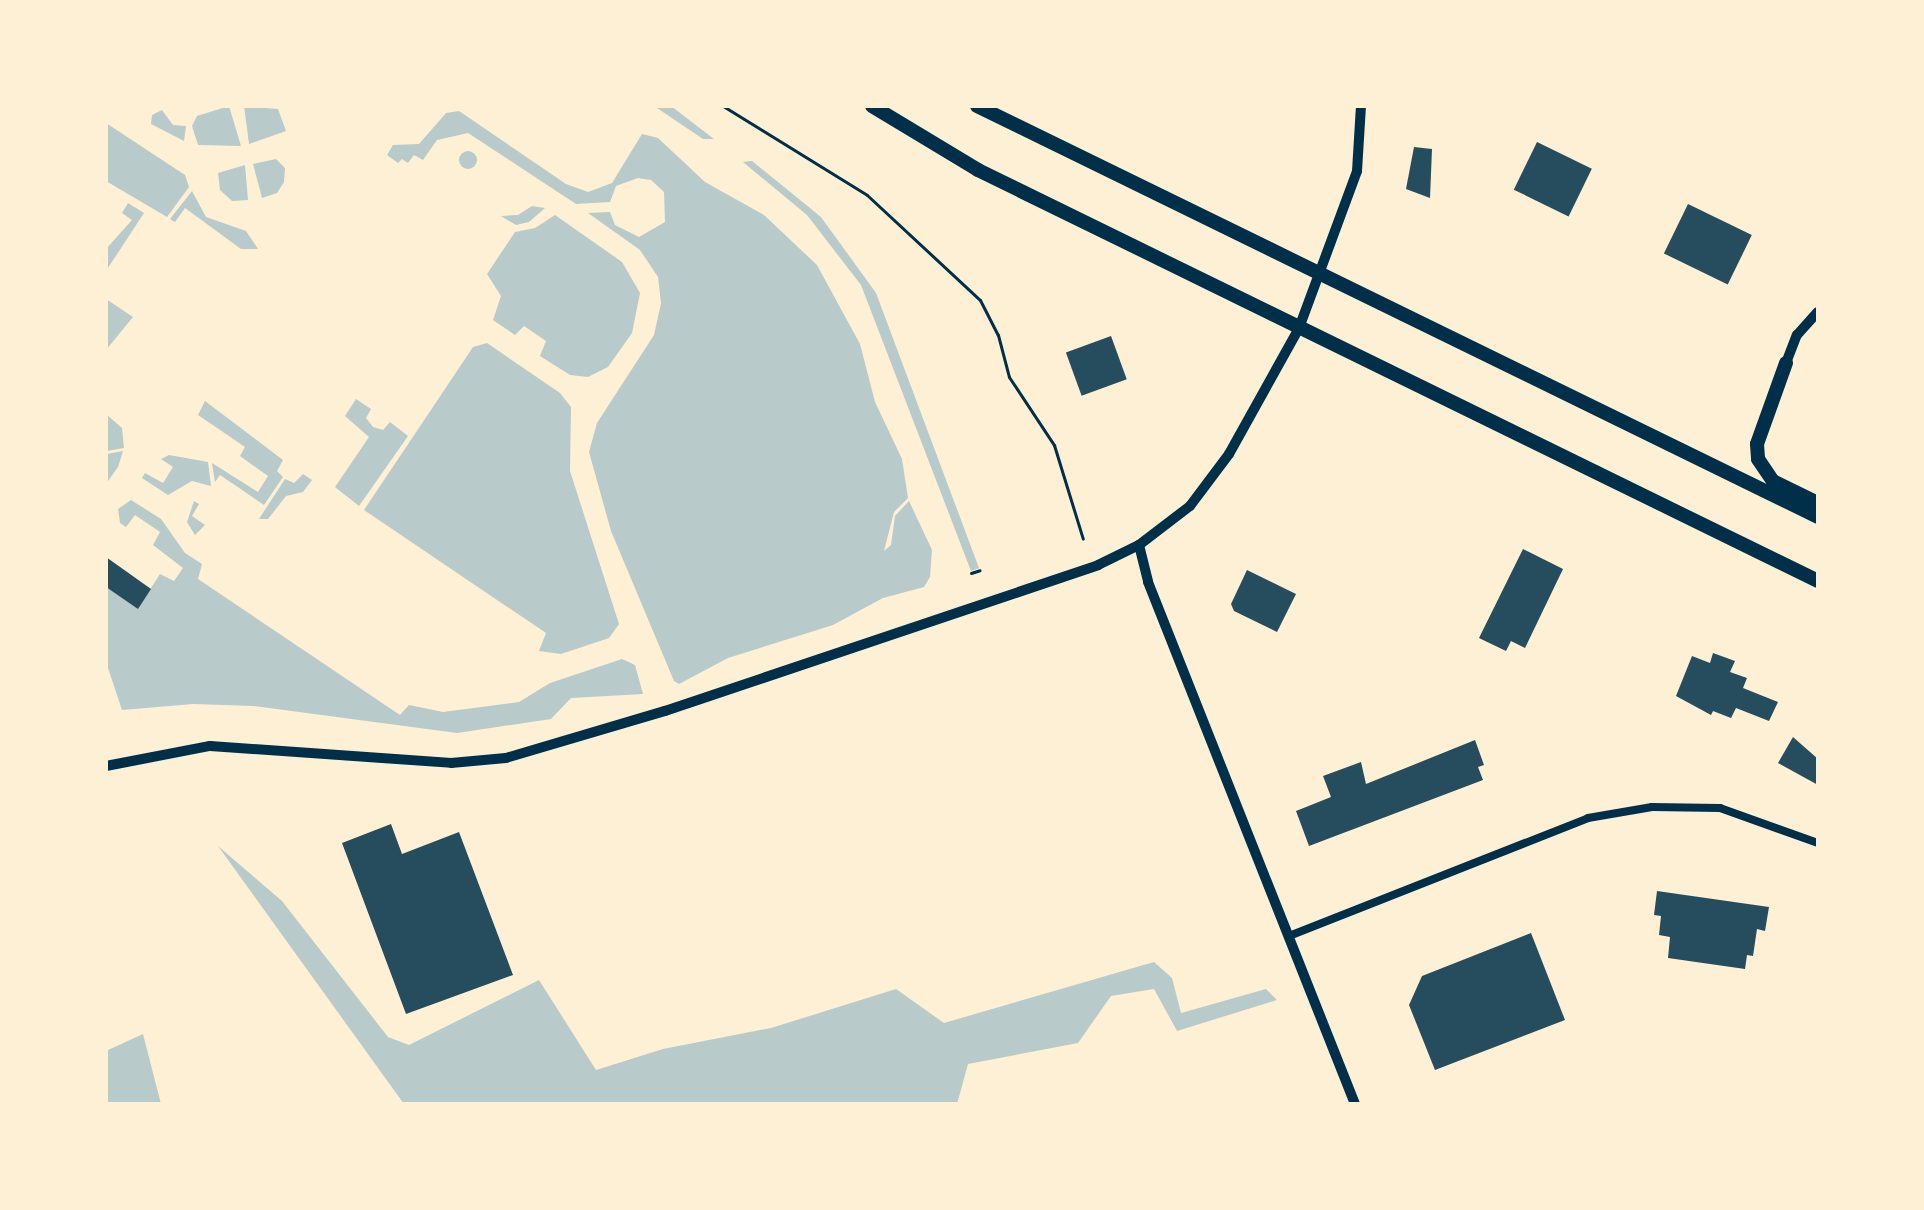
<!DOCTYPE html>
<html>
<head>
<meta charset="utf-8">
<style>
	body { margin:0 }
	#map { position:relative; width:1924px; height:1210px; overflow:hidden; background:#fdf0d5; font-family:"Fira Sans Condensed",sans-serif }
	div>[style] { position:absolute }
	.green>* { inset:0; background:#b9caca }
	.round { border-radius:50% }
	.building>* { inset:0; background:#264d5e; transform-origin:0 0 }
	.path>* { height:3px; margin:-1.5px; padding:0 1.5px; transform-origin:1.5px; border-radius:1.5px; background:#003049 }
	.minor>* { height:8px; margin:-4px; padding:0 4px; transform-origin:4px; border-radius:4px; background:#003049 }
	.tertiary>* { height:10px; margin:-5px; padding:0 5px; transform-origin:5px; border-radius:5px; background:#003049 }
	.primary>* { height:14px; margin:-7px; padding:0 7px; transform-origin:7px; border-radius:7px; background:#003049 }
	span { translate:-50% -50%; white-space:nowrap; text-align:center; line-height:1.15; -webkit-text-stroke:6px #fdf0d5; paint-order:stroke }
	.frame { position:absolute; inset:0; border:108px solid #fdf0d5; pointer-events:none }
</style>
</head>
<body>
<div id="map">
	<div class="green">
		<div style="clip-path:polygon(229px 106px,241px 146px,198px 145px,192px 126px,197px 116px)"></div>
		<div style="clip-path:polygon(244px 106px,278px 109px,286px 131px,249px 144px)"></div>
		<div style="clip-path:polygon(654px 106px,671px 106px,714px 139px,703px 139px)"></div>
		<div style="clip-path:polygon(162px 110px,173px 125px,186px 126px,184px 141px,151px 124px,152px 115px)"></div>
		<div style="clip-path:polygon(459px 111px,566px 184px,588px 192px,612px 183px,642px 134px,658px 138px,705px 182px,764px 215px,817px 265px,860px 344px,875px 402px,902px 459px,908px 498px,894px 512px,884px 551px,891px 545px,895px 516px,909px 501px,932px 550px,930px 577px,924px 587px,883px 598px,833px 625px,728px 658px,679px 684px,674px 681px,611px 531px,589px 452px,597px 423px,654px 335px,661px 303px,658px 277px,640px 250px,588px 213px,610px 212px,615px 225px,639px 237px,665px 222px,664px 192px,651px 180px,638px 178px,616px 186px,610px 202px,576px 204px,468px 133px,437px 140px,423px 160px,414px 155px,408px 163px,402px 159px,398px 163px,387px 155px,393px 145px,419px 144px,446px 113px)"></div>
		<div style="clip-path:polygon(106px 123px,185px 175px,189px 187px,167px 217px,106px 181px)"></div>
		<div class="round" style="left:459px;top:151px;width:18px;height:18px"></div>
		<div style="clip-path:polygon(276px 159px,285px 168px,284px 182px,277px 193px,262px 198px,253px 164px)"></div>
		<div style="clip-path:polygon(752px 161px,821px 217px,876px 293px,979px 568px,971px 571px,861px 285px,807px 215px,743px 162px)"></div>
		<div style="clip-path:polygon(245px 165px,248px 200px,232px 201px,220px 190px,218px 173px)"></div>
		<div style="clip-path:polygon(192px 191px,206px 217px,246px 231px,258px 249px,241px 249px,185px 208px,175px 222px,170px 219px)"></div>
		<div style="clip-path:polygon(128px 203px,144px 213px,106px 271px,106px 249px,132px 220px,122px 213px)"></div>
		<div style="clip-path:polygon(532px 206px,545px 208px,529px 222px,516px 225px,501px 216px,518px 215px)"></div>
		<div style="clip-path:polygon(555px 215px,622px 262px,640px 293px,632px 333px,608px 367px,588px 377px,570px 375px,540px 356px,546px 341px,524px 326px,515px 335px,493px 320px,501px 296px,487px 274px,515px 232px,535px 228px)"></div>
		<div style="clip-path:polygon(106px 299px,133px 317px,106px 350px)"></div>
		<div style="clip-path:polygon(487px 343px,560px 393px,571px 407px,570px 471px,619px 624px,609px 638px,561px 654px,539px 651px,546px 633px,364px 510px,473px 347px)"></div>
		<div style="clip-path:polygon(356px 399px,371px 409px,366px 418px,373px 427px,383px 430px,390px 422px,408px 436px,359px 506px,335px 487px,369px 437px,345px 416px)"></div>
		<div style="clip-path:polygon(205px 401px,283px 460px,277px 471px,283px 477px,264px 505px,220px 475px,215px 482px,212px 463px,258px 492px,268px 476px,240px 456px,245px 447px,198px 415px)"></div>
		<div style="clip-path:polygon(106px 414px,122px 428px,124px 448px,107px 451px)"></div>
		<div style="clip-path:polygon(123px 451px,118px 467px,106px 484px,107px 454px)"></div>
		<div style="clip-path:polygon(169px 455px,208px 462px,211px 486px,192px 481px,168px 495px,142px 478px,145px 473px,163px 483px,173px 467px,161px 459px)"></div>
		<div style="clip-path:polygon(303px 474px,312px 480px,303px 492px,286px 496px,268px 519px,259px 519px,285px 479px,294px 483px)"></div>
		<div style="clip-path:polygon(131px 500px,161px 519px,185px 553px,202px 564px,198px 579px,400px 715px,409px 705px,443px 712px,519px 702px,550px 683px,622px 659px,635px 665px,643px 694px,571px 698px,551px 719px,457px 733px,254px 706px,193px 704px,122px 710px,106px 662px,106px 587px,138px 608px,160px 574px,174px 581px,183px 568px,153px 545px,160px 532px,135px 515px,126px 527px,120px 523px,118px 509px)"></div>
		<div style="clip-path:polygon(194px 501px,199px 504px,192px 516px,205px 525px,195px 535px,187px 522px)"></div>
		<div style="clip-path:polygon(218px 846px,282px 901px,388px 1037px,409px 1045px,539px 980px,596px 1070px,663px 1049px,771px 1028px,896px 989px,944px 1023px,1154px 962px,1172px 978px,1181px 1013px,1266px 989px,1277px 1000px,1177px 1031px,1154px 989px,1111px 996px,1078px 1043px,968px 1064px,957px 1104px,404px 1104px)"></div>
		<div style="clip-path:polygon(143px 1034px,161px 1104px,106px 1104px,106px 1051px)"></div>
	</div>
	<div class="building">
		<div style="left:1537px;top:142px;width:61px;height:53px;rotate:26deg"></div>
		<div style="clip-path:polygon(1414px 147px,1432px 149px,1430px 198px,1406px 189px)"></div>
		<div style="left:1688px;top:204px;width:71px;height:55px;rotate:26deg"></div>
		<div style="left:1111px;top:336px;width:46px;height:48px;rotate:70deg"></div>
		<div style="clip-path:polygon(1523px 549px,1563px 569px,1525px 648px,1511px 641px,1506px 651px,1479px 638px)"></div>
		<div style="clip-path:polygon(106px 557px,151px 589px,138px 609px,106px 587px)"></div>
		<div style="clip-path:polygon(1247px 570px,1296px 594px,1277px 632px,1234px 611px,1231px 604px)"></div>
		<div style="clip-path:polygon(1713px 653px,1735px 661px,1730px 672px,1747px 678px,1743px 688px,1778px 702px,1769px 721px,1736px 708px,1731px 718px,1713px 711px,1711px 715px,1676px 696px,1692px 656px,1710px 663px)"></div>
		<div style="clip-path:polygon(1793px 737px,1818px 759px,1818px 785px,1778px 763px)"></div>
		<div style="clip-path:polygon(1475px 740px,1484px 765px,1478px 767px,1483px 780px,1309px 846px,1296px 811px,1331px 797px,1323px 776px,1361px 762px,1366px 784px)"></div>
		<div style="clip-path:polygon(391px 824px,402px 854px,459px 832px,513px 975px,406px 1014px,342px 843px)"></div>
		<div style="clip-path:polygon(1657px 891px,1769px 907px,1765px 931px,1757px 929px,1753px 956px,1747px 955px,1745px 969px,1668px 958px,1670px 937px,1659px 935px,1661px 916px,1654px 915px)"></div>
		<div style="clip-path:polygon(1531px 933px,1565px 1020px,1435px 1070px,1409px 1005px,1422px 976px)"></div>
	</div>
	<div class="path">
		<div style="left:723px;top:106px;width:169px;rotate:31.7deg"></div>
		<div style="left:867px;top:195px;width:154px;rotate:42.9deg"></div>
		<div style="left:980px;top:300px;width:39px;rotate:63deg"></div>
		<div style="left:998px;top:335px;width:43px;rotate:75.3deg"></div>
		<div style="left:1009px;top:377px;width:82px;rotate:56.5deg"></div>
		<div style="left:1054px;top:445px;width:98px;rotate:72.9deg"></div>
		<div style="left:971px;top:573px;width:9px;rotate:-18deg"></div>
	</div>
	<div class="minor">
		<div style="left:1289px;top:936px;width:321px;rotate:-21.5deg"></div>
		<div style="left:1588px;top:818px;width:65px;rotate:-9.8deg"></div>
		<div style="left:1652px;top:807px;width:68px;rotate:0.8deg"></div>
		<div style="left:1720px;top:808px;width:104px;rotate:19.7deg"></div>
	</div>
	<div class="tertiary">
		<div style="left:1786px;top:363px;width:30px;rotate:-69deg"></div>
		<div style="left:1797px;top:335px;width:31px;rotate:-48deg"></div>
		<div style="left:1139px;top:545px;width:38px;rotate:76deg"></div>
		<div style="left:1148px;top:582px;width:562px;rotate:68.37deg"></div>
		<div style="left:106px;top:766px;width:106px;rotate:-10.9deg"></div>
		<div style="left:210px;top:746px;width:242px;rotate:4deg"></div>
		<div style="left:451px;top:763px;width:55px;rotate:-5.2deg"></div>
		<div style="left:506px;top:758px;width:166px;rotate:-16.5deg"></div>
		<div style="left:665px;top:711px;width:457px;rotate:-18.6deg"></div>
		<div style="left:1098px;top:565px;width:46px;rotate:-26deg"></div>
		<div style="left:1139px;top:545px;width:64px;rotate:-37.4deg"></div>
		<div style="left:1190px;top:506px;width:65px;rotate:-53.1deg"></div>
		<div style="left:1229px;top:454px;width:144px;rotate:-60.9deg"></div>
		<div style="left:1299px;top:328px;width:167px;rotate:-69.7deg"></div>
		<div style="left:1357px;top:171px;width:65px;rotate:-86.5deg"></div>
	</div>
	<div class="primary">
		<div style="left:872px;top:106px;width:124px;rotate:31.1deg"></div>
		<div style="left:978px;top:170px;width:935px;rotate:26.07deg"></div>
		<div style="left:977px;top:106px;width:936px;rotate:26.04deg"></div>
		<div style="left:1786px;top:363px;width:86px;rotate:109.7deg"></div>
		<div style="left:1757px;top:444px;width:15px;rotate:86deg"></div>
		<div style="left:1758px;top:459px;width:27px;rotate:56deg"></div>
		<div style="left:1773px;top:481px;width:50px;rotate:26.1deg"></div>
	</div>
	<div class="frame"></div>
</div>
</body>
</html>
